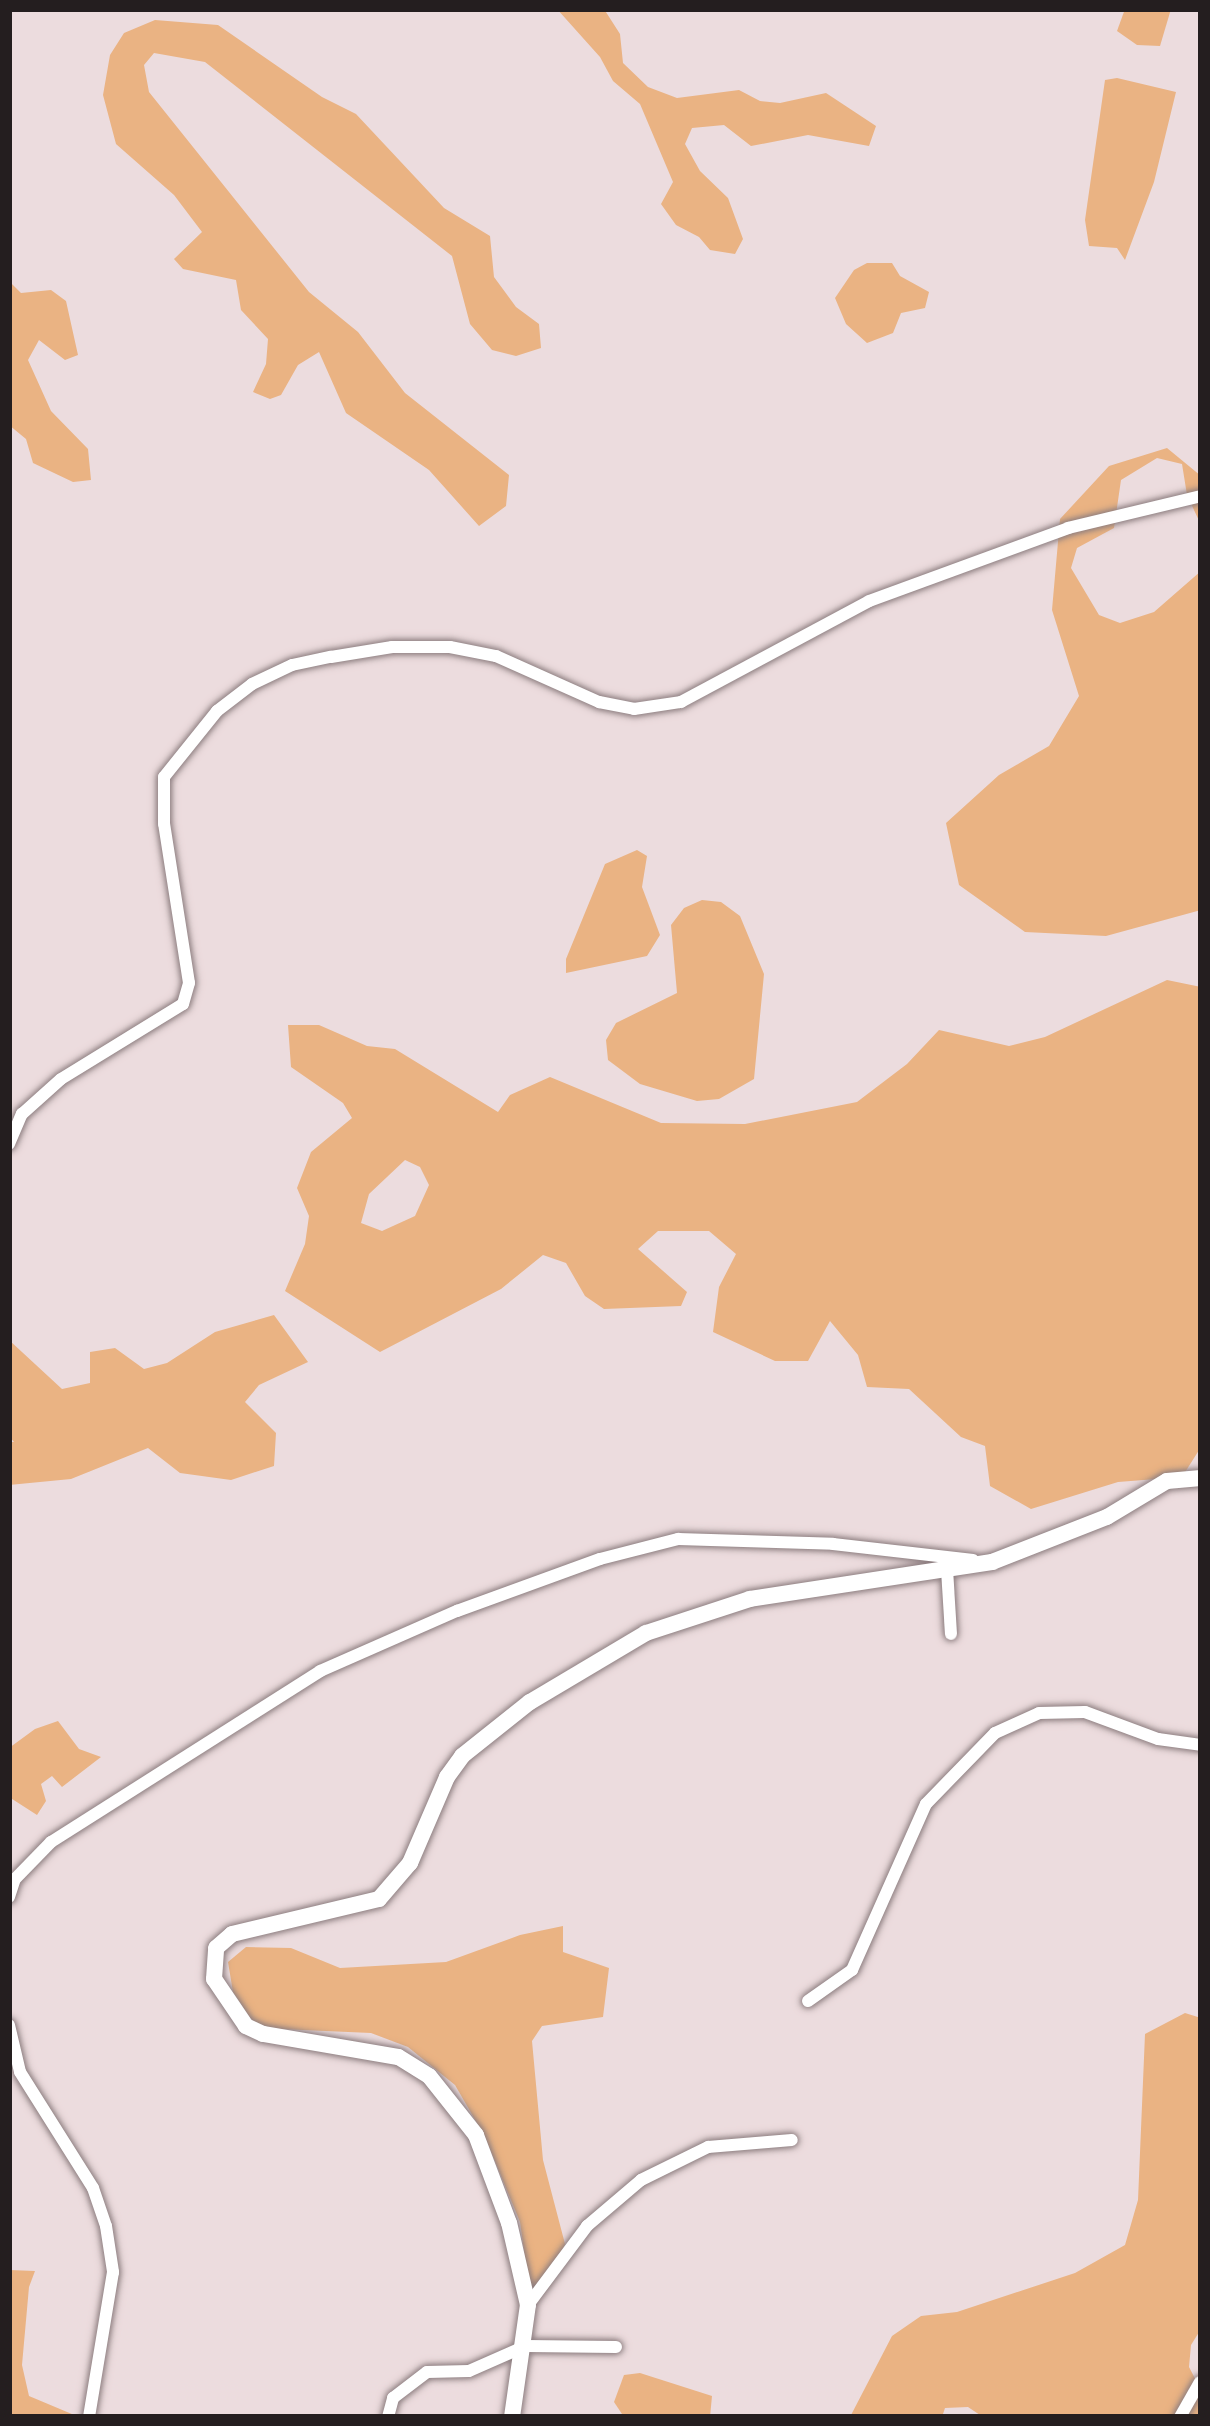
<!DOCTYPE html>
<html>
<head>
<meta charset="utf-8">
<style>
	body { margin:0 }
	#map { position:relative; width:1210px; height:2426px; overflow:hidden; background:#ecdcde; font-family:"Roboto Condensed",sans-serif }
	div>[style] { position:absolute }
	.green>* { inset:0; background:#eab383 }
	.roads { filter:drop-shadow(0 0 3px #8c7d7f) drop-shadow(0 0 3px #8c7d7f) }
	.minor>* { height:12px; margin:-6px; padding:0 6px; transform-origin:6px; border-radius:6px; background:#fff }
	.secondary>* { height:16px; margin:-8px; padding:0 8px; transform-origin:8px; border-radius:8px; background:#fff }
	span { translate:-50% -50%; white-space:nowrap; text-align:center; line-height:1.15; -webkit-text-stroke:12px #f9e9eb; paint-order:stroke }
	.frame { position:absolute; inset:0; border:12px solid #241e1f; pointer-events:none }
</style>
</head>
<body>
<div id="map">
	<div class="green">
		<div style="clip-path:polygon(557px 9px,604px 9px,620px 34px,623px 63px,648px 87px,677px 98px,739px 90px,760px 101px,780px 103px,826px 93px,876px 126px,869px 146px,808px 135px,751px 146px,724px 125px,692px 128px,685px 144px,700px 171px,728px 198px,743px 239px,735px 254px,710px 250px,699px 237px,676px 225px,661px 204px,673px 182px,640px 104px,613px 81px,600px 57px)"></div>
		<div style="clip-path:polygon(1125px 9px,1171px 9px,1160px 46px,1137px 45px,1117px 31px)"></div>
		<div style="clip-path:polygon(155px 20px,218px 25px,322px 97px,356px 114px,444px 208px,490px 236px,494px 277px,516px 307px,539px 324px,541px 348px,516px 356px,492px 350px,470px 324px,452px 256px,205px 62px,154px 53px,144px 65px,149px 92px,309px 292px,358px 332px,405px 393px,509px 475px,506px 506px,479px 526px,429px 470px,346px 413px,319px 352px,298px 365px,281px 395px,270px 399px,253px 392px,266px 364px,268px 339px,241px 310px,236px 280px,183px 269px,174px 259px,202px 232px,174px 195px,116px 144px,103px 95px,110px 55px,124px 33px)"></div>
		<div style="clip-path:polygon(1117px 78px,1176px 92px,1154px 182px,1125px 260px,1117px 248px,1089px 246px,1085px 220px,1105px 80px)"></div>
		<div style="clip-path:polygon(867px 263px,892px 263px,900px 276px,929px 292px,925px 308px,901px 313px,893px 333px,867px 343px,846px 324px,835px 298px,854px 270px)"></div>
		<div style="clip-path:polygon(9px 281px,21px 293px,51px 290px,66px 301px,78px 355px,65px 360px,39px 340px,28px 360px,51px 411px,88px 449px,91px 480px,73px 482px,33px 463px,26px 439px,9px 425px)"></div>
		<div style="clip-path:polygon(1167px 448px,1201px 476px,1201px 525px,1187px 495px,1182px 464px,1157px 458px,1121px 480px,1114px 528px,1077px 548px,1071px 568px,1099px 615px,1120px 623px,1154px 612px,1201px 571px,1201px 910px,1106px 936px,1025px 932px,959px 885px,946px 823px,999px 775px,1049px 746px,1079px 696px,1052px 610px,1060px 519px,1109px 466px)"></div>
		<div style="clip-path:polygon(637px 850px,647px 856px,642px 887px,660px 935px,647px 956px,566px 973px,566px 959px,605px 864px)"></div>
		<div style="clip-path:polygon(702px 900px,721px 902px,740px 916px,764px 974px,754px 1079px,719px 1099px,697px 1101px,640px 1084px,608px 1060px,606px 1040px,616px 1023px,677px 993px,671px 925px,684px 908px)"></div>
		<div style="clip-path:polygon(evenodd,1167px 980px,1201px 987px,1201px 1447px,1182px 1477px,1118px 1482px,1031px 1509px,990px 1486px,985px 1446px,961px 1437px,909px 1389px,867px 1387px,858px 1355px,830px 1321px,808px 1361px,775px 1361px,713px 1332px,719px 1287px,736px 1254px,709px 1231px,658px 1231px,638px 1249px,687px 1292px,681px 1306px,604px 1309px,585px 1296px,566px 1263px,543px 1255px,501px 1289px,380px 1352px,285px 1291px,305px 1244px,309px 1216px,297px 1188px,311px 1152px,352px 1118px,343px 1103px,291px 1067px,288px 1025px,319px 1025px,367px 1046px,395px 1049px,498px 1112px,510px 1095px,550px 1077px,661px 1123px,745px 1124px,857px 1102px,907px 1064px,939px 1030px,1009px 1046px,1045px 1037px,1167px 980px,405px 1160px,420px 1167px,429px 1185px,415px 1216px,382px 1231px,361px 1223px,369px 1194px,405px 1160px)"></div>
		<div style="clip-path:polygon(274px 1315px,308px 1362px,259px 1385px,245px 1402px,276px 1433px,274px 1466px,231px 1480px,180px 1473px,148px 1448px,71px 1479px,9px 1485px,9px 1442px,14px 1442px,9px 1436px,9px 1340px,62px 1389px,90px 1383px,90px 1352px,115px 1348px,144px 1369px,167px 1363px,215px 1332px)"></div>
		<div style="clip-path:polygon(58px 1721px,79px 1749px,101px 1757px,62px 1787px,52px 1776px,41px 1784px,46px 1801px,37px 1815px,9px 1797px,9px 1748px,35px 1729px)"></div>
		<div style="clip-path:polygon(563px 1926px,563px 1952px,609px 1968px,603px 2017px,542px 2026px,532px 2041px,543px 2160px,565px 2244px,553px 2280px,530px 2293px,520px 2222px,485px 2137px,455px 2085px,408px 2047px,371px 2033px,257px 2028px,233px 1992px,228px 1962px,246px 1947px,291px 1948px,340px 1968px,446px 1962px,520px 1935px)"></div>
		<div style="clip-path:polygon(1185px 2013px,1201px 2018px,1201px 2329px,1191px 2345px,1189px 2367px,1201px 2390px,1201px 2417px,983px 2417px,968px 2407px,945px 2408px,942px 2417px,850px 2417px,892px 2336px,921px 2316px,957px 2312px,1075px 2273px,1125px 2245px,1138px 2200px,1145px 2034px)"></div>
		<div style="clip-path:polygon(9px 2270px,35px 2271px,29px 2287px,22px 2365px,29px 2396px,79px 2417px,9px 2417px)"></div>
		<div style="clip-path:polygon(640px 2373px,712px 2396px,710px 2417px,624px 2417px,614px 2402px,624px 2375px)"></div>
	</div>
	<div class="roads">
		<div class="minor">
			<div style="left:9px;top:1144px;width:33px;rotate:-67deg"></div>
			<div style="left:22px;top:1114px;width:52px;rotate:-41.9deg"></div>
			<div style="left:61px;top:1079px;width:143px;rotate:-31.6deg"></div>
			<div style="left:183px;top:1004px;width:22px;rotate:-74deg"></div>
			<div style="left:189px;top:983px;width:161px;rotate:-98.9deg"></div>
			<div style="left:164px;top:824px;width:47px;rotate:-90deg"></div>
			<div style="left:164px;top:777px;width:85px;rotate:-51.2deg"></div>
			<div style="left:217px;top:711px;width:44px;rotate:-37.6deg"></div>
			<div style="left:252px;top:684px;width:44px;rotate:-25.4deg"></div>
			<div style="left:292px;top:665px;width:40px;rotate:-12deg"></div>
			<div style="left:331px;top:657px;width:62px;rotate:-9.3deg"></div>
			<div style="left:392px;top:647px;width:58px"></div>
			<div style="left:450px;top:647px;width:47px;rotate:11.1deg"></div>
			<div style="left:496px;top:656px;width:113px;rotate:24.1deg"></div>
			<div style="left:599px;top:702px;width:36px;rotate:11deg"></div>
			<div style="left:634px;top:709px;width:48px;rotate:-8.5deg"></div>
			<div style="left:681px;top:702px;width:213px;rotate:-28.2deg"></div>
			<div style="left:869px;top:601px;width:212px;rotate:-20.1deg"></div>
			<div style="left:1068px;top:528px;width:137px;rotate:-13.5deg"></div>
			<div style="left:947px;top:1569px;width:65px;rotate:86.5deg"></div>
			<div style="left:9px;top:1897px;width:19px;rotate:-72deg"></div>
			<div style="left:15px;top:1879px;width:52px;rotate:-45.8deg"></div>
			<div style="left:51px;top:1842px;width:319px;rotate:-32.4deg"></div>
			<div style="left:320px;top:1671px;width:150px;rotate:-23.7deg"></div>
			<div style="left:457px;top:1611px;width:152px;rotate:-20deg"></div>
			<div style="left:600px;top:1559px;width:81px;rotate:-14.4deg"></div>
			<div style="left:678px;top:1539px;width:155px;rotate:1.8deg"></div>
			<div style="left:833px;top:1544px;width:141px;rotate:6.5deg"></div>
			<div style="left:808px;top:2001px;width:54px;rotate:-35.2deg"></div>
			<div style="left:852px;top:1970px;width:182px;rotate:-66deg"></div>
			<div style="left:926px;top:1804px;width:99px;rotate:-45.8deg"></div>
			<div style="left:995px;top:1733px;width:48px;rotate:-24.4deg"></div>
			<div style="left:1039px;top:1713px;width:46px;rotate:-1.2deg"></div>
			<div style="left:1085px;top:1712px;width:78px;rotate:20.3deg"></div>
			<div style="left:1158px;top:1739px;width:43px;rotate:7.9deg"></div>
			<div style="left:9px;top:2025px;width:48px;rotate:76.8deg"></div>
			<div style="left:20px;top:2072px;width:137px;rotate:57.8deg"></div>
			<div style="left:93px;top:2188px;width:40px;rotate:71.1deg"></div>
			<div style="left:106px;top:2226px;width:47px;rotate:81.3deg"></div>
			<div style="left:113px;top:2272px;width:147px;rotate:99.4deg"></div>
			<div style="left:528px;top:2305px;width:99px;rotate:-53.2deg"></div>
			<div style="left:587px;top:2226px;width:71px;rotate:-40.4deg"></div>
			<div style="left:641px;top:2180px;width:75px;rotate:-26.2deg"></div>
			<div style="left:708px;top:2147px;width:84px;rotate:-4.8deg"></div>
			<div style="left:388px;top:2417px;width:20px;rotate:-75deg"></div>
			<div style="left:393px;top:2398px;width:43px;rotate:-37.4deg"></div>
			<div style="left:427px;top:2372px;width:42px;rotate:-1.4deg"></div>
			<div style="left:469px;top:2371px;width:62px;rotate:-23.7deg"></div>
			<div style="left:526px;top:2346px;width:90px;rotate:0.6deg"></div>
			<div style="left:1180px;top:2417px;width:40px;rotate:-60.3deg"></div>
		</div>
		<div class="secondary">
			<div style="left:512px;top:2417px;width:113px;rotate:-81.9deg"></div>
			<div style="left:528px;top:2305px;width:84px;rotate:-103deg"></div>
			<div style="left:509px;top:2223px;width:94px;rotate:-110.6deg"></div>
			<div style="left:476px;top:2135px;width:75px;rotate:-128.5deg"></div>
			<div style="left:429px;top:2076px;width:36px;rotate:-148deg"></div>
			<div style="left:398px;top:2057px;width:137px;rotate:-170.3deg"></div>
			<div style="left:263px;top:2034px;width:19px;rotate:-155deg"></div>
			<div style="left:246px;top:2026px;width:57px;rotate:-124.2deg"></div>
			<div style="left:214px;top:1979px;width:31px;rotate:-86deg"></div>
			<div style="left:216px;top:1948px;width:21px;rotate:-41deg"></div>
			<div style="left:232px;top:1934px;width:151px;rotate:-13.4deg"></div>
			<div style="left:379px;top:1899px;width:48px;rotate:-49.3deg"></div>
			<div style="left:410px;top:1863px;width:94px;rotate:-66.7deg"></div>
			<div style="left:447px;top:1777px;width:26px;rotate:-54deg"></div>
			<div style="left:462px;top:1756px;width:87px;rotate:-38.5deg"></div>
			<div style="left:530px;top:1702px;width:135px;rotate:-30.7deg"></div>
			<div style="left:646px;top:1633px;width:109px;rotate:-18.1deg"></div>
			<div style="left:750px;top:1599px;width:245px;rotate:-8.7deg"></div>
			<div style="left:992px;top:1562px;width:123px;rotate:-21.4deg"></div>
			<div style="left:1107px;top:1517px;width:70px;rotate:-31deg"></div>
			<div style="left:1167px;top:1481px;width:34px;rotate:-5deg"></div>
		</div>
	</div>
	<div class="frame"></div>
</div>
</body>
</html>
